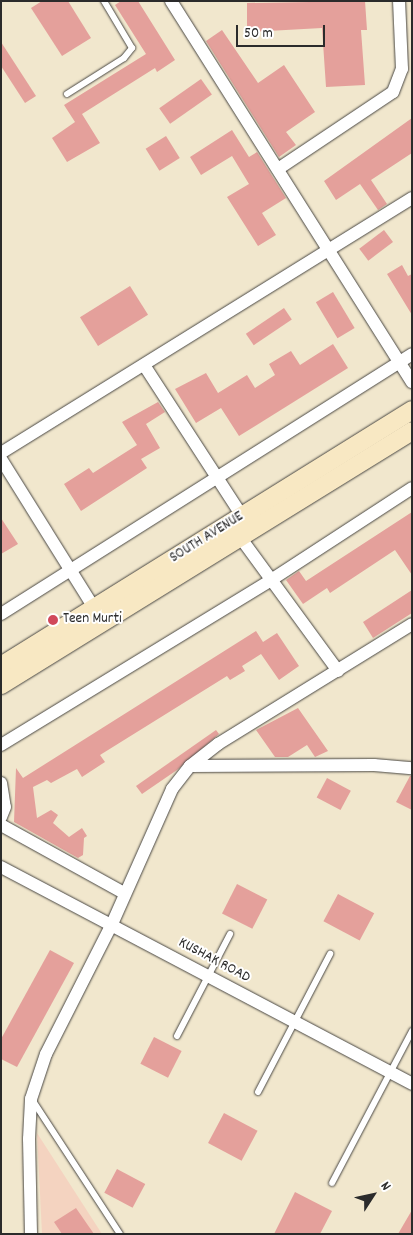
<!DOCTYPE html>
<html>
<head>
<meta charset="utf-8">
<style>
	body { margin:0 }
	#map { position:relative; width:413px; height:1235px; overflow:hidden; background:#f1e7cd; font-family:Dekko,sans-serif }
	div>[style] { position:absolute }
	.built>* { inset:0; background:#f4d3c0 }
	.building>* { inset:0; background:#e4a09b; transform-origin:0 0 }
	.roads { filter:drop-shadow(0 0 1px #494743) drop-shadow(0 0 1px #494743) }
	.service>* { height:6px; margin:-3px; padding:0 3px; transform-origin:3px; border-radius:3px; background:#fff }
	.minor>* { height:12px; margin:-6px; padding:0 6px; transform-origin:6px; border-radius:6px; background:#fff }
	.secondary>* { height:18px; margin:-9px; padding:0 9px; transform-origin:9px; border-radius:9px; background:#f8e8c3 }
	.dots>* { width:14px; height:14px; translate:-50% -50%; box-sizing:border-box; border:2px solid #fff; border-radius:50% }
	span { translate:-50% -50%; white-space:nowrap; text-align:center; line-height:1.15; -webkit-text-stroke:4px #fff; paint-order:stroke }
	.street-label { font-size:15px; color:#2b2b2b }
	.poi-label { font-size:15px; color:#2b2b2b }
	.left { translate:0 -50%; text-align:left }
	.frame { position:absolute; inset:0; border:2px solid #2b2b2b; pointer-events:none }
	.north { position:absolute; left:348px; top:1170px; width:50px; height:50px; -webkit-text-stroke:4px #fff; paint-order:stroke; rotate:55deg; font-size:14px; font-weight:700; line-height:20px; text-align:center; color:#2b2b2b }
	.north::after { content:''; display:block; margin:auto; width:18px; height:22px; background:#2b2b2b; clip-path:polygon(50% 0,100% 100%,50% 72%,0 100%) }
	.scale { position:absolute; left:236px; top:25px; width:89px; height:22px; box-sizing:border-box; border:2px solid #2b2b2b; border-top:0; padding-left:6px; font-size:15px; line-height:18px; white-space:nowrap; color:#2b2b2b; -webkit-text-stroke:4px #fff; paint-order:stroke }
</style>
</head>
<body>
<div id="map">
	<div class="built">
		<div style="clip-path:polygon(37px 1133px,102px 1234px,42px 1234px)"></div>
	</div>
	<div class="building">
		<div style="clip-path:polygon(42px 1px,68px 1px,91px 38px,62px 56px,31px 8px)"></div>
		<div style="clip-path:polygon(121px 1px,138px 1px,175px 60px,157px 72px,155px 68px,82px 114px,100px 143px,67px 162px,52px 138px,75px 122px,64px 105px,146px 54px,115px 5px)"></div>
		<div style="clip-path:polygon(365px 1px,367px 30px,361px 30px,365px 85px,326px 87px,322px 28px,247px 32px,247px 3px)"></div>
		<div style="clip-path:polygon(222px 30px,258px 83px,284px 65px,315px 112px,286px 132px,296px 145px,279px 157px,206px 41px)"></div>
		<div style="clip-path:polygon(1px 42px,36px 96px,25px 103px,1px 66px)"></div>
		<div style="left:201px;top:79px;width:19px;height:51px;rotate:55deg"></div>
		<div style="clip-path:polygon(412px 118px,412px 153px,371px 180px,387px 204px,378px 210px,360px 184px,336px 200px,324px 181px)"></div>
		<div style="clip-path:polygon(232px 130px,249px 157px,257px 152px,286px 198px,262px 213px,276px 235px,258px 246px,227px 197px,249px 184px,232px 156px,201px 175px,190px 157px)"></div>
		<div style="left:166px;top:136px;width:26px;height:24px;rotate:58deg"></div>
		<div style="left:384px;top:230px;width:15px;height:31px;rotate:53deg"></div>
		<div style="clip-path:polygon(402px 265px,408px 276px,412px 274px,412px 315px,387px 274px)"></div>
		<div style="left:130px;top:286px;width:34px;height:59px;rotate:58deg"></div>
		<div style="left:333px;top:292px;width:42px;height:20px;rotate:59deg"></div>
		<div style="left:284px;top:308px;width:14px;height:46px;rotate:56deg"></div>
		<div style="clip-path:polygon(333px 344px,348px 368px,239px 436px,221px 408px,196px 423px,175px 389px,206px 373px,218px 393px,247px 375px,255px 388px,275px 375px,269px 364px,291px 351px,300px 365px)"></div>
		<div style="clip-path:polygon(158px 402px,165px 412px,146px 424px,160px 448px,141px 459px,147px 468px,81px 511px,64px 484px,89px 468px,93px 473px,137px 445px,122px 422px)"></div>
		<div style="clip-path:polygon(412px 512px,412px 575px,395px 550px,330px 593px,327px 588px,303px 604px,286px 580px,299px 571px,306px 581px)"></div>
		<div style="clip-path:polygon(1px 518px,18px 544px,1px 554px)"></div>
		<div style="clip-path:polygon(412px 590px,412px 613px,373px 638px,363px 622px)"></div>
		<div style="clip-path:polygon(256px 631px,263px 642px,277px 633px,299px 666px,279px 680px,261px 654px,242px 666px,245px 671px,230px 680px,227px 676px,100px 755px,105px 762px,82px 777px,77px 769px,51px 783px,47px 780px,33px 787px,37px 818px,51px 810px,58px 815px,53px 823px,69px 837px,82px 828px,87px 836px,84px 838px,83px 855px,78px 858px,14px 822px,16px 768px,23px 778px)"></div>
		<div style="clip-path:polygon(298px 708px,328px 751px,315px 757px,307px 745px,288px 757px,275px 757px,256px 730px)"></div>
		<div style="clip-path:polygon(216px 730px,219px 734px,177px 770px,142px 794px,136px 786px)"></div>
		<div style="clip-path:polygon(410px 776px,412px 776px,412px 810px,396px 802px)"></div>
		<div style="left:327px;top:778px;width:27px;height:22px;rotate:28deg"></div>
		<div style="left:237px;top:884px;width:34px;height:33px;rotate:27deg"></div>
		<div style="left:338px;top:894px;width:41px;height:31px;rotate:28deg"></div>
		<div style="clip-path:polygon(50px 950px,74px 963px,17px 1067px,1px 1059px,1px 1039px)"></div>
		<div style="left:154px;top:1037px;width:31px;height:30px;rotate:27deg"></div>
		<div style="left:224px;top:1113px;width:38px;height:34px;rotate:28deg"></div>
		<div style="left:117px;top:1169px;width:32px;height:27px;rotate:28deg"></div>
		<div style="clip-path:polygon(295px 1192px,332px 1211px,320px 1234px,274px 1234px)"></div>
		<div style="clip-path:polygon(76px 1208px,94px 1234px,62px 1234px,54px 1222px)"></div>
		<div style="clip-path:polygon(412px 1210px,412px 1234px,398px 1234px)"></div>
	</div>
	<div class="roads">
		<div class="service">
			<div style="left:67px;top:94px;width:67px;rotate:-32.3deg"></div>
			<div style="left:124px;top:58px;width:13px;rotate:-51deg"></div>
			<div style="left:132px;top:48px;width:55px;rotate:-120.8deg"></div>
			<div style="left:177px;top:1036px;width:115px;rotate:-62.5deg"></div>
			<div style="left:258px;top:1092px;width:156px;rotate:-62.4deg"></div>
			<div style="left:33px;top:1101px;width:159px;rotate:56.8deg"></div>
			<div style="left:332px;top:1183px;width:172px;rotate:-62.2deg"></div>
		</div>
		<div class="minor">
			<div style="left:171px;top:1px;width:451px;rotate:57.7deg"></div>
			<div style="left:278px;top:169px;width:138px;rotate:-33.8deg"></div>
			<div style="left:393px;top:92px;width:25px;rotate:-69deg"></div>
			<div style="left:402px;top:69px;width:68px;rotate:-92.5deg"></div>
			<div style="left:144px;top:365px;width:180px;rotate:57deg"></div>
			<div style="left:1px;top:453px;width:484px;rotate:-31.8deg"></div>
			<div style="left:1px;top:459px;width:176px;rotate:58deg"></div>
			<div style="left:240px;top:537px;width:166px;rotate:53.8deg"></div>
			<div style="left:1px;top:614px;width:486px;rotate:-32.3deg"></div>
			<div style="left:1px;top:745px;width:316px;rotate:-31.4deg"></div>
			<div style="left:271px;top:580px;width:168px;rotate:-33.1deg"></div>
			<div style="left:190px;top:766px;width:184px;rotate:-0.3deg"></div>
			<div style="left:374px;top:765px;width:38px;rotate:5deg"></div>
			<div style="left:1px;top:783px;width:24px;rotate:81deg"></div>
			<div style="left:5px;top:807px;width:11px;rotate:112deg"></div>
			<div style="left:1px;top:825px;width:141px;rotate:28.9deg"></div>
			<div style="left:1px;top:867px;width:465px;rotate:27.8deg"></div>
			<div style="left:31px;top:1234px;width:95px;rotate:-91.2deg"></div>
			<div style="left:29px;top:1139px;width:40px;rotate:-87.1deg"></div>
			<div style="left:31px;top:1099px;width:47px;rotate:-71.6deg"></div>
			<div style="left:46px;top:1054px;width:146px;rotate:-63.1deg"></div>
			<div style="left:112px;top:924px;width:148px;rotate:-66deg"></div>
			<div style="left:172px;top:789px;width:29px;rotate:-52deg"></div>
			<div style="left:190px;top:766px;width:36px;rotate:-38deg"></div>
			<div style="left:218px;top:744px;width:228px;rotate:-31.7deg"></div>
		</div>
		<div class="secondary">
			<div style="left:1px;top:666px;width:484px;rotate:-31.9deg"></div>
			<div style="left:1px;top:685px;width:483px;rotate:-31.7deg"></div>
		</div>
	</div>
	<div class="dots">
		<div style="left:53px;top:620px;background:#d1495b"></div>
	</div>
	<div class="street-label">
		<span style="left:207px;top:538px;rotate:-32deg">SOUTH AVENUE</span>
		<span style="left:214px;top:961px;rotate:28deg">KUSHAK ROAD</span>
	</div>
	<div class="poi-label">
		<span class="left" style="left:63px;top:620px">Teen Murti</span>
	</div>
	<div class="frame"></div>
	<div class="north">N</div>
	<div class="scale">50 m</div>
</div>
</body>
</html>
